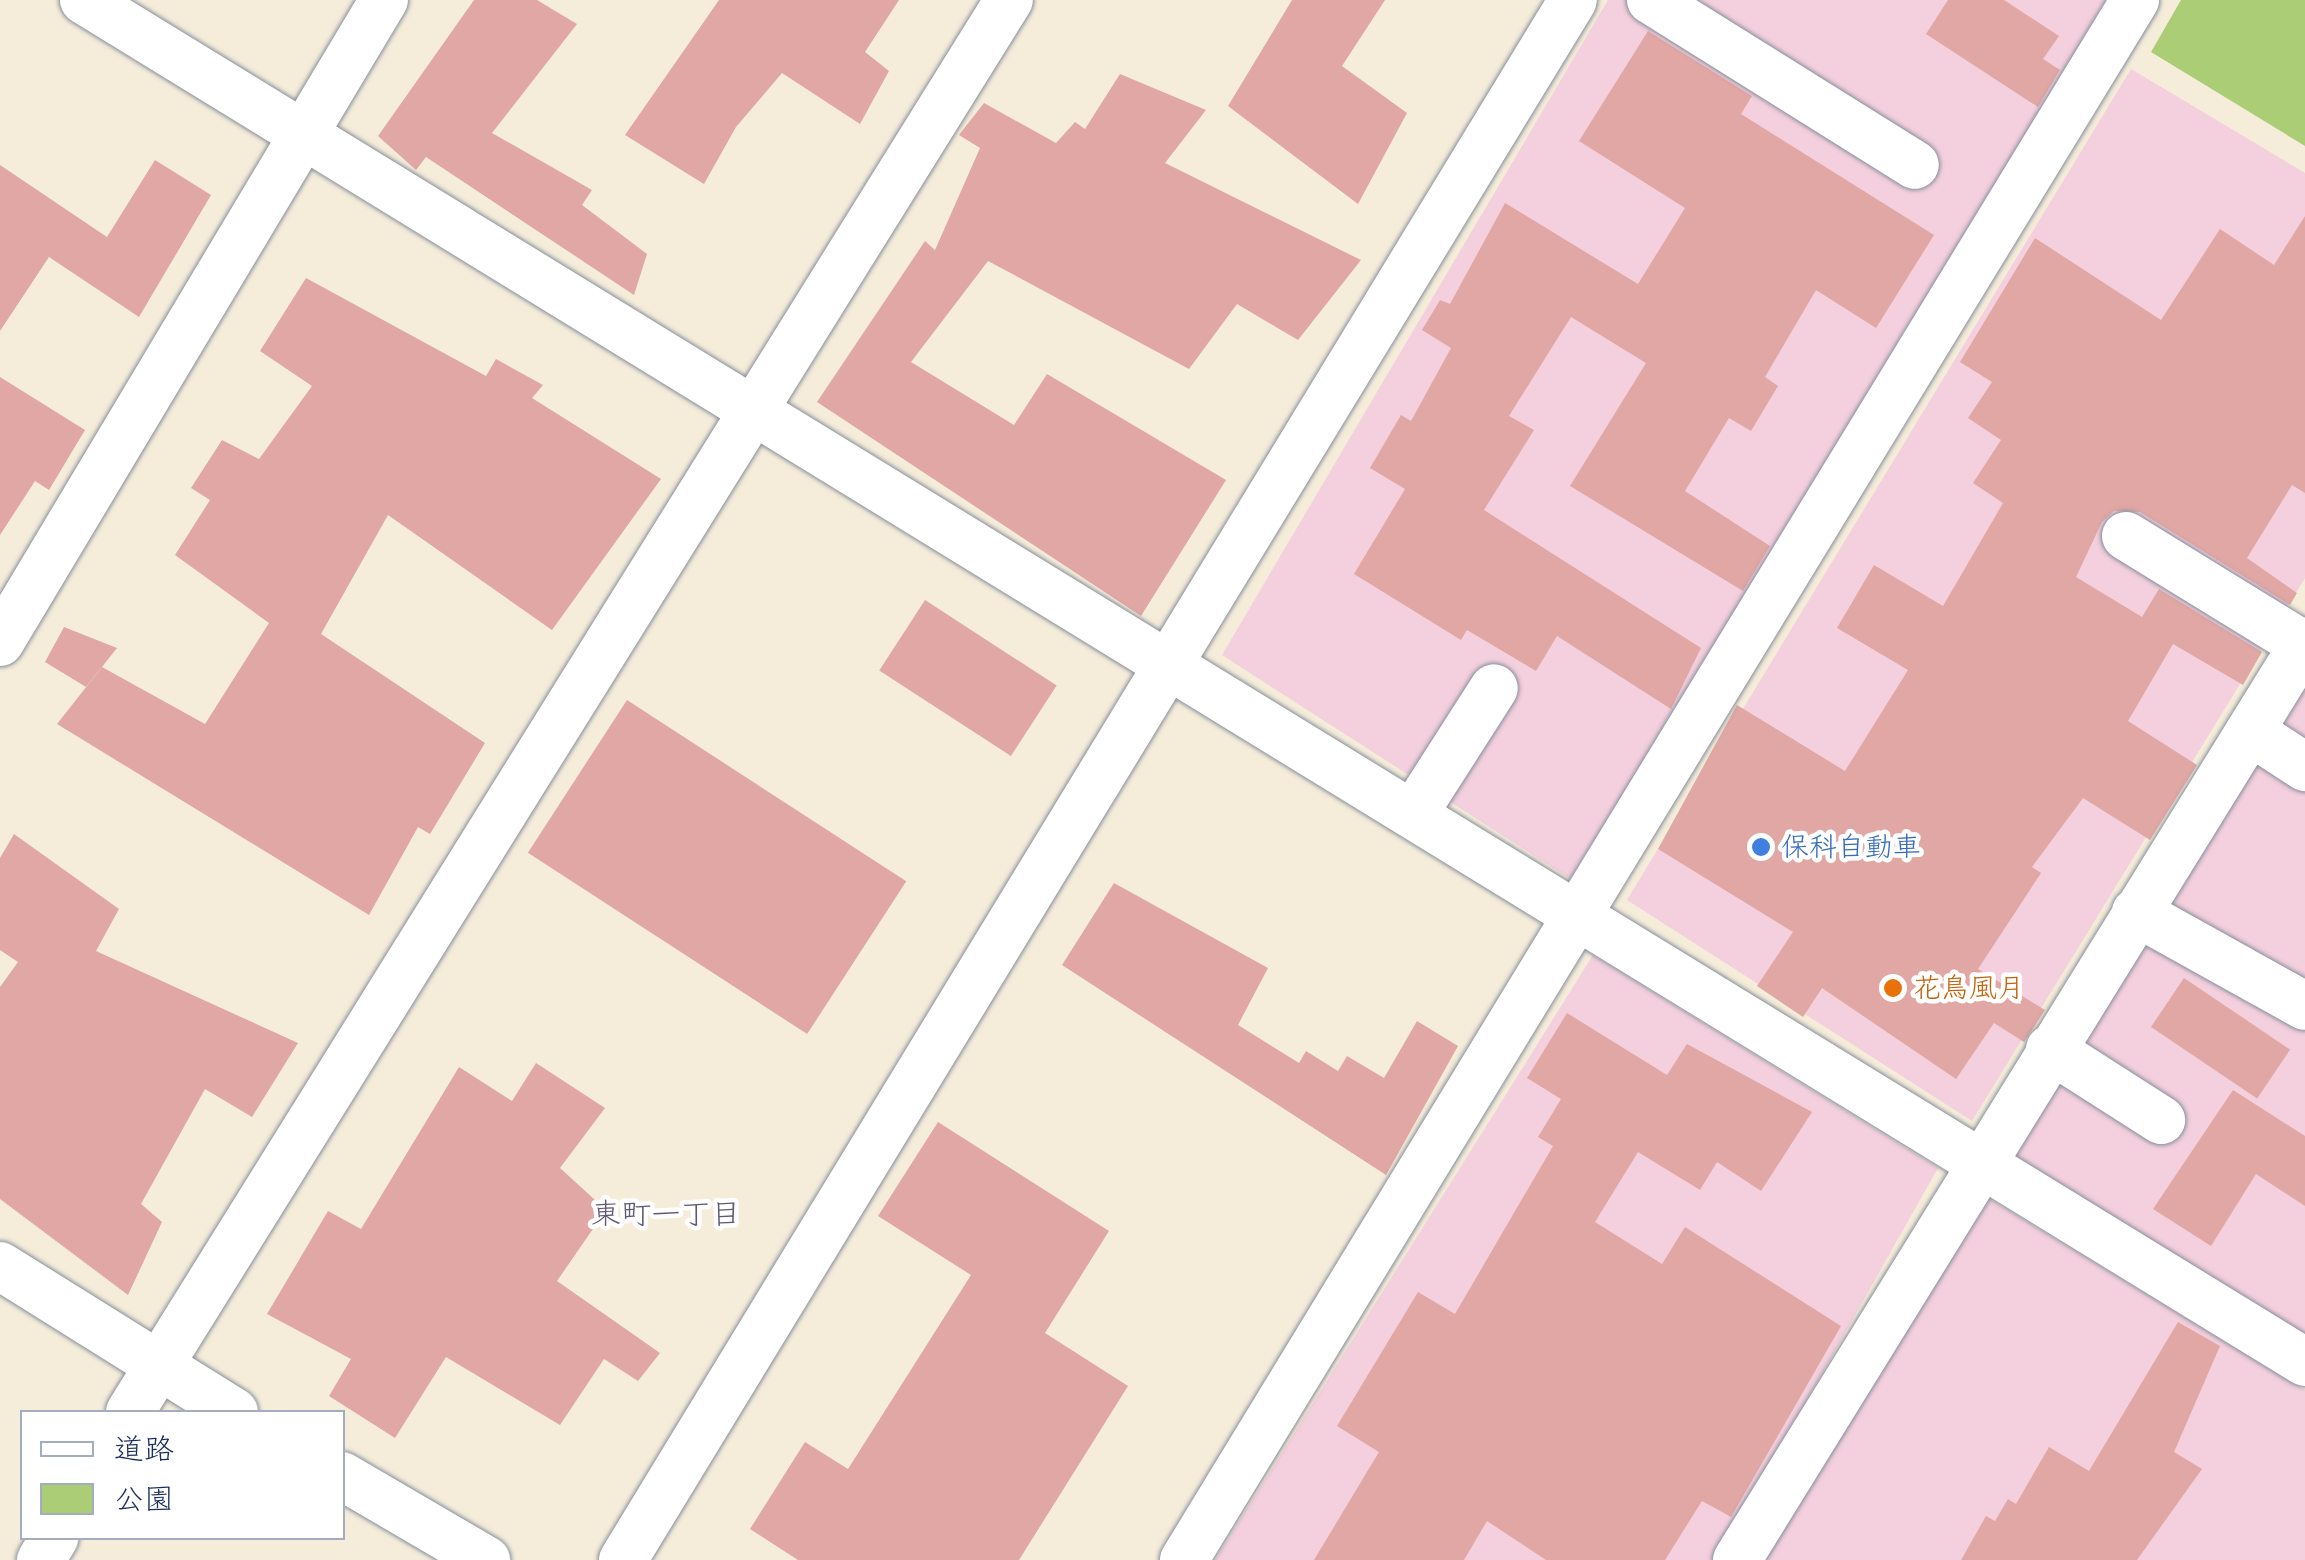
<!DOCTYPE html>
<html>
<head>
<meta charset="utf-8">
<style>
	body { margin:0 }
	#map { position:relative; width:2305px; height:1560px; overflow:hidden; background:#f5edda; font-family:Sriracha,"Klee One",sans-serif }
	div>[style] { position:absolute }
	.built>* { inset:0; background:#f4cfdd }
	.green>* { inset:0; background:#aacd75 }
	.building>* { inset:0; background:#e0a7a4; transform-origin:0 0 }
	.roads { filter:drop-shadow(0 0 2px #888e9c) drop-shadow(0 0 2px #888e9c) }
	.minor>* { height:48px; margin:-24px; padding:0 24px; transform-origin:24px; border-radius:24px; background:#fff }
	.dots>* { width:28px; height:28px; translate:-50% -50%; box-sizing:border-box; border:5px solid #fff; border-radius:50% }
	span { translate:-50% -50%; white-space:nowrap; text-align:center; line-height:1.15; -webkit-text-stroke:9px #fff; paint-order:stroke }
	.shop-label { font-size:28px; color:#366cbe }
	.left { translate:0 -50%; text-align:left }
	.food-label { font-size:28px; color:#c56008 }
	.neighbourhood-label { font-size:30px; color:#605976 }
	.legend { position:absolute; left:20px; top:1410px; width:325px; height:130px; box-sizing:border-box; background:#fff; border:2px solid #a4acbf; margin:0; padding:12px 18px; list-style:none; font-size:30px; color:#1b2f5e }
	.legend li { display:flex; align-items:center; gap:20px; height:50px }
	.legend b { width:50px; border:2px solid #a4acbf }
</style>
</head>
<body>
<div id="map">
	<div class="built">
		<div style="clip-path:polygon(1608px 0,2122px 0,1592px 893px,1222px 655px)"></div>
		<div style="clip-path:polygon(2131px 69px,2305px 173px,2305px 578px,1972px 1121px,1627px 900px)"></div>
		<div style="clip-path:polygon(2305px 683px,2305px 1336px,2008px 1151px)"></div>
		<div style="clip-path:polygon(1593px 955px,1938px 1168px,1717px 1560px,1215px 1560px)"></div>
		<div style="clip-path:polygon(1983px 1195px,2305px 1390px,2305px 1560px,1761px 1560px)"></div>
	</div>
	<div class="green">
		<div style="clip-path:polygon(2181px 0,2305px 0,2305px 146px,2151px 52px)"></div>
	</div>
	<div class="building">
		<div style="clip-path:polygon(474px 0,537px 0,577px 24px,492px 133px,592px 190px,582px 205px,647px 254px,634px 295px,426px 157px,416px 170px,378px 136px)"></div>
		<div style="clip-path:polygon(719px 0,899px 0,865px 52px,889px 71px,860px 124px,782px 73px,736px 127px,704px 184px,625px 135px)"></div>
		<div style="clip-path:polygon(1292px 0,1385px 0,1342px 66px,1407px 113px,1358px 204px,1228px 106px)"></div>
		<div style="clip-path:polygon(1948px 0,2004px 0,2059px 36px,2043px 59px,2060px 70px,2038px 107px,1926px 34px)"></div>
		<div style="clip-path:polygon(1648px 31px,1752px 96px,1741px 114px,1934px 235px,1876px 328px,1816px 290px,1765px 377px,1778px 386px,1751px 431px,1729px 418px,1685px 491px,1770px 546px,1743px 591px,1570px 486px,1646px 363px,1571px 317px,1509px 416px,1534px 430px,1484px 510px,1701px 648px,1671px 709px,1557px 636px,1536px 671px,1467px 630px,1461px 640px,1354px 574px,1405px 489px,1370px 468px,1401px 415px,1411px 421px,1451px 348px,1422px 330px,1440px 300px,1450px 304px,1505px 203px,1638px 284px,1685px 208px,1579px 141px)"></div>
		<div style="clip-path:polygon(1120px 74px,1206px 110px,1165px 163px,1361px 260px,1298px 340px,1237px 304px,1189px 369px,988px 261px,911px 362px,1014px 425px,1047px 374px,1226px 480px,1141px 616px,817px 402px,925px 241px,935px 250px,980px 148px,959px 135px,984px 103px,1056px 143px,1075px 122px,1085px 129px)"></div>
		<div style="clip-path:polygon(155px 160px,211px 195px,139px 317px,49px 257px,0 331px,0 165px,107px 237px)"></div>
		<div style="clip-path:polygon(2305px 216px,2305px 493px,2292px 485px,2247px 558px,2297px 593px,2290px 605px,2140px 512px,2114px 511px,2102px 522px,2076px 577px,2142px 617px,2159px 589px,2262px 652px,2243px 685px,2173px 644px,2128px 721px,2197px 765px,2150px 840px,2083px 798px,2032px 867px,2041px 873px,1978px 969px,2045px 1010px,2034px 1027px,2024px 1042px,1994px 1023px,1956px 1079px,1822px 988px,1803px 1017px,1757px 986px,1793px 932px,1658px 849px,1737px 705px,1845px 771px,1908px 670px,1837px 628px,1874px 565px,1943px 606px,2003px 503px,1973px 483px,2001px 440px,1968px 418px,1992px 382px,1960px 362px,2035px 238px,2161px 320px,2220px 229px,2274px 265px)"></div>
		<div style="clip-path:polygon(306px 278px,486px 376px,496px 359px,543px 385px,532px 398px,661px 479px,552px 630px,388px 515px,321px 634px,485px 743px,430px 834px,418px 827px,369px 915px,57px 724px,102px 667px,205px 724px,269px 623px,175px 555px,210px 500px,191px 488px,222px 440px,259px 459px,312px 386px,260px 351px)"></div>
		<div style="clip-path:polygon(0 377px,85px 430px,49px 490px,35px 481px,0 535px)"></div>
		<div style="left:925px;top:600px;width:157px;height:84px;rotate:33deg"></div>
		<div style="clip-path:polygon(64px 627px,117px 648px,86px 687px,45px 662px)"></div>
		<div style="left:627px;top:700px;width:333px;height:182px;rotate:33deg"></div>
		<div style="clip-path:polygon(14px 834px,119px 909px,96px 951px,298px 1043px,252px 1117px,205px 1089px,141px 1204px,162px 1222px,128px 1295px,0 1199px,0 987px,18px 962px,0 950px,0 858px)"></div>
		<div style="clip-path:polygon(1114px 883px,1268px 968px,1238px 1025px,1299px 1063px,1306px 1051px,1338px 1071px,1347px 1056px,1384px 1078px,1417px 1021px,1458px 1046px,1386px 1175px,1062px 965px)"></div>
		<div style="left:2184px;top:978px;width:128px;height:59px;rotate:34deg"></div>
		<div style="clip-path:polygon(1567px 1013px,1667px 1075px,1687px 1044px,1812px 1112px,1761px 1191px,1717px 1162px,1700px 1190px,1638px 1152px,1595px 1222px,1662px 1264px,1685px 1227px,1841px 1326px,1731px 1517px,1702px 1501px,1665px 1560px,1546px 1560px,1487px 1521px,1464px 1560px,1314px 1560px,1379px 1452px,1337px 1426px,1418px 1292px,1455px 1314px,1553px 1146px,1538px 1137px,1561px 1099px,1527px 1078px)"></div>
		<div style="clip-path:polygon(536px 1063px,605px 1108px,560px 1168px,606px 1210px,557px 1281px,660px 1353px,638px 1381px,604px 1359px,560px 1425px,446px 1357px,395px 1438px,329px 1396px,351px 1359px,267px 1314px,328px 1211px,361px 1229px,459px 1067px,512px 1101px)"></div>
		<div style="clip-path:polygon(2233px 1090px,2305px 1136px,2305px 1206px,2256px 1174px,2211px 1246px,2153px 1209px)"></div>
		<div style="clip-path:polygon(938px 1122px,1109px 1231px,1045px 1333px,1128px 1386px,1019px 1560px,798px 1560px,750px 1529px,805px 1442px,848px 1469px,971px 1275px,878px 1216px)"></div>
		<div style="clip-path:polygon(2178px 1322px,2220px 1346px,2174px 1452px,2202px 1469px,2137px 1560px,1961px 1560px,1986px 1516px,1995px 1521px,2008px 1499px,2016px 1504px,2049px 1447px,2089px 1471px)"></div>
	</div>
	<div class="roads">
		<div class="minor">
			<div style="left:84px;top:0;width:2605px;rotate:31.52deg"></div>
			<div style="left:1651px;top:0;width:311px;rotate:32deg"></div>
			<div style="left:2126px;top:536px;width:208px;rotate:31.6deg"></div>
			<div style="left:0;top:642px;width:748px;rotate:-59.12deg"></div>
			<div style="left:2250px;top:731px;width:66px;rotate:33.2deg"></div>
			<div style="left:1414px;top:813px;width:148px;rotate:-57.4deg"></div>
			<div style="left:2136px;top:912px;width:193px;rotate:29.1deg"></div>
			<div style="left:2050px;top:1049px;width:132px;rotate:32.6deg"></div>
			<div style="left:0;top:1266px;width:276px;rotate:32deg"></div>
			<div style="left:130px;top:1412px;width:1663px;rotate:-58.1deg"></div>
			<div style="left:342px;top:1476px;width:167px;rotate:30.3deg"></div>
			<div style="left:41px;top:1560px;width:26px;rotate:-59deg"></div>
			<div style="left:623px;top:1560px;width:1826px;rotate:-58.66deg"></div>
			<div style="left:1184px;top:1560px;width:1827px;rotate:-58.63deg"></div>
			<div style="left:1737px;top:1560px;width:1080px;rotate:-58.25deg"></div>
		</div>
	</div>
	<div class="dots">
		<div style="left:1761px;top:847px;background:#3f7fe0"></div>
		<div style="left:1893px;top:988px;background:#e8710a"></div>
	</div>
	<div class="shop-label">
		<span class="left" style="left:1781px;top:847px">保科自動車</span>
	</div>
	<div class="food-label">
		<span class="left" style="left:1913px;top:988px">花鳥風月</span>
	</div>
	<div class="neighbourhood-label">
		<span style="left:666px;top:1214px">東町一丁目</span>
	</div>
	<ul class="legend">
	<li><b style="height:12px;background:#fff"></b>道路</li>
	<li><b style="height:28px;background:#aacd75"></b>公園</li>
	</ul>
</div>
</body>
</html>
